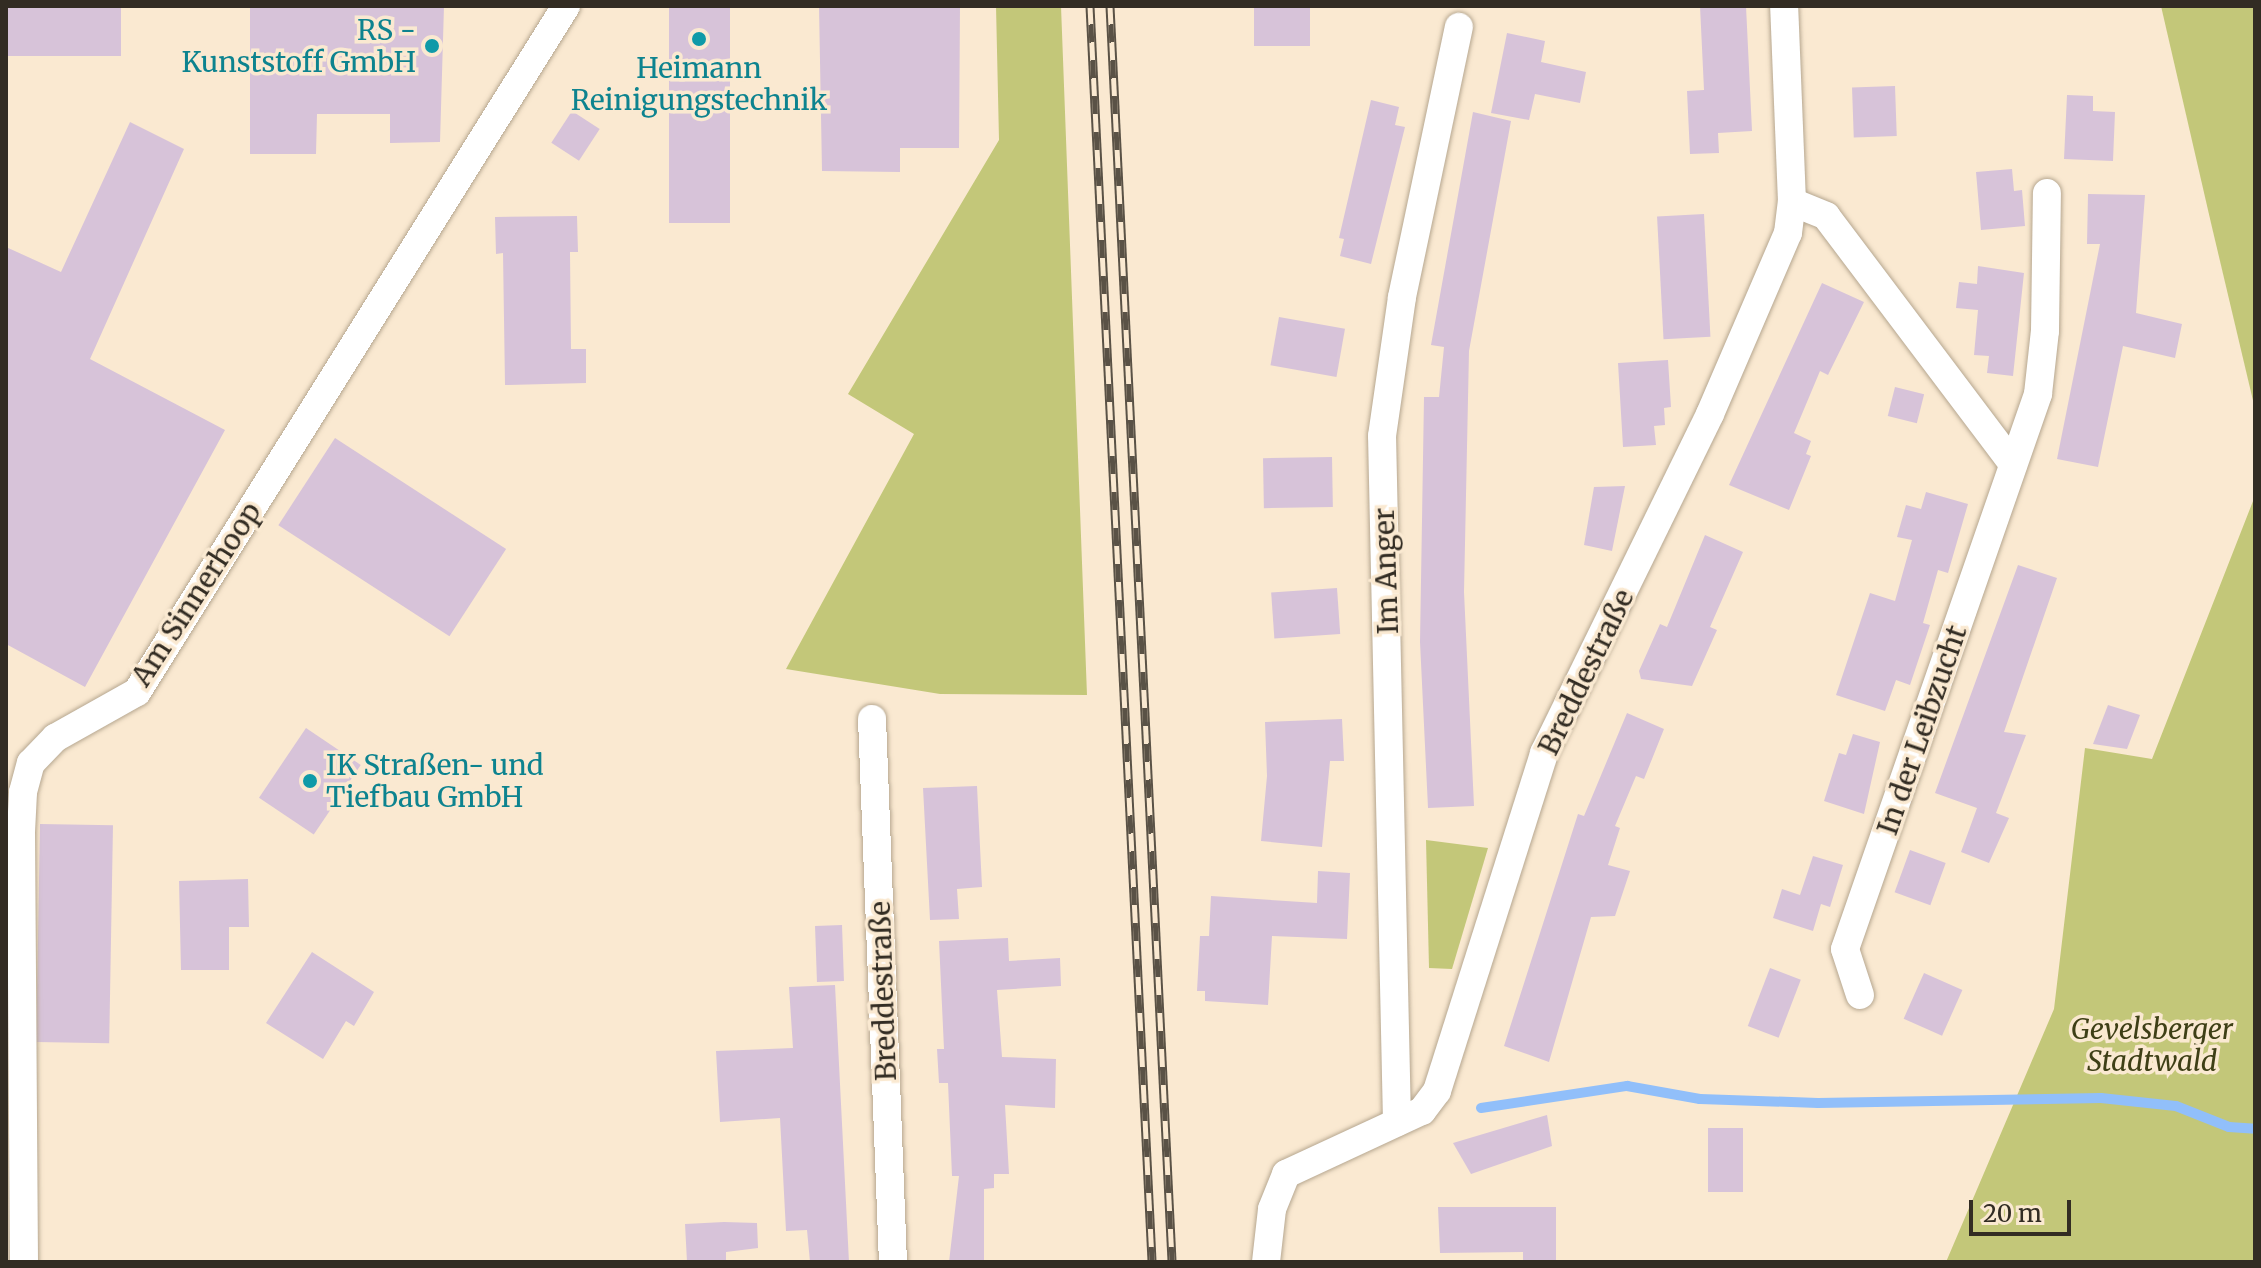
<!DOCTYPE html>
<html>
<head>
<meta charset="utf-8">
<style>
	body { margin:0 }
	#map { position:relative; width:2261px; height:1268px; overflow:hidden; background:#fae9d1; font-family:Merriweather,serif }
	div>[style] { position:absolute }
	.green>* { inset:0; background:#c3c779 }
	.stream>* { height:10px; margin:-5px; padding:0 5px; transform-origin:5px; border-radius:5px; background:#91bffa }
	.building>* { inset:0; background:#d7c3d9; transform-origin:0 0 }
	.roads { filter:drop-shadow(0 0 2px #b6a790) drop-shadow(0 0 2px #b6a790) }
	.street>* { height:28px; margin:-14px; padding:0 14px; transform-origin:14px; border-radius:14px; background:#fff }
	.rail>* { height:9px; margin-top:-4.5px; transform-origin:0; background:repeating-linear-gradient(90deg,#fae9d1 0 18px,#5a5246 0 36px); box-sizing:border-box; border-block:2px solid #5a5246 }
	.dots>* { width:22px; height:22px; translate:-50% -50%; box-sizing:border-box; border:4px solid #fae9d1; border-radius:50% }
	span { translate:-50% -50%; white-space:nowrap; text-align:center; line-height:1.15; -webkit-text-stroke:7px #fae9d1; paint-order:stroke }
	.culture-label { font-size:28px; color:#0d838f }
	.right { translate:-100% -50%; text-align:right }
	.left { translate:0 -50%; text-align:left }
	.street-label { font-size:28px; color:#322c23 }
	.park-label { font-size:28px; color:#3e3f16; font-style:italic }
	.frame { position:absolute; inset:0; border:8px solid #322c23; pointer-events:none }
	.scale { position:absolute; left:1969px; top:1200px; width:102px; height:36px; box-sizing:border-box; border:4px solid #322c23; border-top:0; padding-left:10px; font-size:24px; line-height:28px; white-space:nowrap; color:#322c23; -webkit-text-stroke:6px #fae9d1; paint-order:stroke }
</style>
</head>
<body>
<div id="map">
	<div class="green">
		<div style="clip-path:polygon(996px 6px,1061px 6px,1087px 695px,940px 694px,786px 669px,914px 434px,848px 394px,999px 140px)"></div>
		<div style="clip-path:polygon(2161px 6px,2255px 6px,2255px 409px,2211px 223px)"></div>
		<div style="clip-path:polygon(2255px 496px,2255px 1262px,1946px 1262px,2054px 1009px,2085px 748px,2152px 759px)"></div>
		<div style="clip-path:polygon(1426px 840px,1488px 848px,1452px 969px,1429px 968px)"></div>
	</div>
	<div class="stream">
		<div style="left:1481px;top:1108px;width:148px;rotate:-8.6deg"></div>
		<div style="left:1627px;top:1086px;width:74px;rotate:10.1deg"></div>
		<div style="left:1700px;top:1099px;width:118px;rotate:1.9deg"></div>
		<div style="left:1818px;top:1103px;width:283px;rotate:-1deg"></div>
		<div style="left:2101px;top:1098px;width:75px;rotate:6.1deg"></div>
		<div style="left:2176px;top:1106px;width:57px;rotate:21.6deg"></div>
		<div style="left:2229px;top:1127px;width:26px;rotate:4deg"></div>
	</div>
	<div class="building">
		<div style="left:8px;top:6px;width:113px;height:50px"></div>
		<div style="clip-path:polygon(250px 6px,444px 6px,440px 142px,390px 143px,390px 114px,317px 114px,316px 154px,250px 154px)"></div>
		<div style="left:669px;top:6px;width:61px;height:217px"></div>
		<div style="clip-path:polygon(819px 6px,960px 6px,959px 148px,900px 148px,900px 172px,822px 171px)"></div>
		<div style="left:1254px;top:6px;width:56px;height:40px"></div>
		<div style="clip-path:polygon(1700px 6px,1746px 6px,1752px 131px,1718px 133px,1719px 153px,1690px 154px,1687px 91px,1704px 90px)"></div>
		<div style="clip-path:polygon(1507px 33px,1545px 41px,1541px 62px,1586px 72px,1580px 103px,1535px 94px,1529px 120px,1491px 113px)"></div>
		<div style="left:1895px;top:86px;width:50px;height:43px;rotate:88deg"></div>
		<div style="clip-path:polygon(2067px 95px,2093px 96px,2093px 111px,2115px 112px,2113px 161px,2064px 159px)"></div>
		<div style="clip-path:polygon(1371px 100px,1399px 107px,1395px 125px,1405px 127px,1371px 264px,1340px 256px,1344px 239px,1339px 238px)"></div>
		<div style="left:572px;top:111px;width:33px;height:38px;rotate:33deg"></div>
		<div style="clip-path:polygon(1473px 112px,1511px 121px,1469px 351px,1464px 592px,1474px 806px,1428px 808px,1420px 642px,1424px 397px,1439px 397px,1444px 347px,1431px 345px)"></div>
		<div style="clip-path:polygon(130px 122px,184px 149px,90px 359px,225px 430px,85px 687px,6px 644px,6px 247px,61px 272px)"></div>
		<div style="clip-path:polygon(2012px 169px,2014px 191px,2022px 190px,2025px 226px,1981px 230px,1976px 172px)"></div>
		<div style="clip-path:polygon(2088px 194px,2145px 195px,2136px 313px,2182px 324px,2175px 358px,2123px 346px,2098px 467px,2057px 459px,2100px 244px,2087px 244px)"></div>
		<div style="left:1704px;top:214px;width:123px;height:47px;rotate:87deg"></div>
		<div style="clip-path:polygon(577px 216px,578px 252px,570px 252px,571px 349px,586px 349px,586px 383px,505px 385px,503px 253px,496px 254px,495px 217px)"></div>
		<div style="clip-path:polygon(1978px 266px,2024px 273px,2013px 376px,1987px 373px,1989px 356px,1974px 355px,1978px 310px,1956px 308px,1959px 282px,1977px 284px)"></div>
		<div style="clip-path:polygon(1822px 283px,1864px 302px,1828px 375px,1820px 371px,1794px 433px,1811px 441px,1806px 454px,1811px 456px,1789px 510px,1729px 485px)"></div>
		<div style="left:1279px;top:317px;width:67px;height:49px;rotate:10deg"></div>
		<div style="clip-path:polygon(1668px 360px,1671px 407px,1664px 408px,1665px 425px,1654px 426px,1656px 445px,1623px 447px,1618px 363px)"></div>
		<div style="left:1895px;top:387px;width:30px;height:30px;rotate:14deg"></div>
		<div style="left:335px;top:438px;width:204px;height:104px;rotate:33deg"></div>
		<div style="left:1332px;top:457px;width:50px;height:69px;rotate:89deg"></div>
		<div style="clip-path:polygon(1625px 486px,1612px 551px,1584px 545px,1594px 487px)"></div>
		<div style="clip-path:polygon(1926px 492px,1968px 504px,1948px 573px,1938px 570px,1923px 623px,1930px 625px,1910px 685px,1896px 680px,1885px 711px,1836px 695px,1870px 593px,1895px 601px,1912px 540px,1897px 537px,1906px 505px,1921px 509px)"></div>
		<div style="clip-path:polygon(1705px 535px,1743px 552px,1710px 627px,1717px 630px,1692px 686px,1641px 679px,1639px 671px,1660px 624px,1667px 627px)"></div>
		<div style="clip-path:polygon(2018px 565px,2057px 578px,2004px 732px,2026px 735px,1996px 813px,2009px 818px,1989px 863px,1961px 852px,1977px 808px,1935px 793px)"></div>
		<div style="left:1337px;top:588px;width:46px;height:66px;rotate:86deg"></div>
		<div style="clip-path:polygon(2108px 705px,2140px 715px,2127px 749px,2093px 744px)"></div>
		<div style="clip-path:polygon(1627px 713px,1664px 729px,1644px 779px,1636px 776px,1615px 826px,1620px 828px,1608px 865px,1630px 871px,1615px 916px,1591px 917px,1549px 1062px,1504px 1046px,1578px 814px,1584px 816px)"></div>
		<div style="clip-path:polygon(1342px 719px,1344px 761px,1330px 761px,1322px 847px,1261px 841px,1267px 776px,1265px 722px)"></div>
		<div style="left:306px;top:728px;width:66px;height:84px;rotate:34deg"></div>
		<div style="clip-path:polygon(1853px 734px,1880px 742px,1864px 814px,1824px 801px,1839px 753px,1846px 755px)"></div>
		<div style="clip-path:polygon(977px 786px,982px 887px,957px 889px,959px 919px,930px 920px,923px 788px)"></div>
		<div style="left:40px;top:824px;width:73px;height:218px;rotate:1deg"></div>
		<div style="left:1910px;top:850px;width:38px;height:45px;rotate:20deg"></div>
		<div style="clip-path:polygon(1813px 856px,1843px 865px,1830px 907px,1821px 904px,1813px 931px,1773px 918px,1782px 889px,1800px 895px)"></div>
		<div style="clip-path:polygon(1318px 871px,1350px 873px,1347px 939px,1272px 936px,1268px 1005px,1205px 1001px,1205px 991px,1197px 991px,1200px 936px,1209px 936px,1211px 896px,1317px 903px)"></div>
		<div style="clip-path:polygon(248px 879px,249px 927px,229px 927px,229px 970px,181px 970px,179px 881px)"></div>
		<div style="left:842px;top:925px;width:56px;height:27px;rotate:88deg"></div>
		<div style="clip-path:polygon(1008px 938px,1009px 961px,1060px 958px,1061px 986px,997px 990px,1002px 1057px,1056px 1059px,1055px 1108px,1005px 1105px,1009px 1174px,994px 1174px,994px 1188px,984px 1189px,984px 1262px,949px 1262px,959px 1176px,952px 1176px,948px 1083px,939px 1083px,937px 1049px,944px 1049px,939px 941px)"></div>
		<div style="clip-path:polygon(312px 952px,374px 992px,354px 1026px,346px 1021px,323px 1059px,266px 1023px)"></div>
		<div style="left:1770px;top:968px;width:33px;height:62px;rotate:21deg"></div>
		<div style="left:1924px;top:973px;width:42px;height:50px;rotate:24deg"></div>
		<div style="clip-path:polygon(835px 985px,849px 1262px,810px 1262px,807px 1230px,786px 1231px,780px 1118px,720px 1122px,716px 1051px,793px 1048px,789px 987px)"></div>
		<div style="clip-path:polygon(1547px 1115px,1552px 1146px,1471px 1174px,1453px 1143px)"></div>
		<div style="left:1708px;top:1128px;width:35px;height:64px"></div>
		<div style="clip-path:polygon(1438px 1207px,1556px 1207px,1556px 1262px,1523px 1262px,1523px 1252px,1440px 1253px)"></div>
		<div style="clip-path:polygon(724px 1222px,757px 1223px,758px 1248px,726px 1252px,726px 1262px,687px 1262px,685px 1224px)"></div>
	</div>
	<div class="roads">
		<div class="street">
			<div style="left:1792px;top:202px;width:37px;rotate:22deg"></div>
			<div style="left:1826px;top:216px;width:311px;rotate:53deg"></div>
			<div style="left:872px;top:719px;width:543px;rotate:87.79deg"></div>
			<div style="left:1860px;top:995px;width:48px;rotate:-108.1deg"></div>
			<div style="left:1845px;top:949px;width:588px;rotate:-70.82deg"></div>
			<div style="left:2038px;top:394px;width:63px;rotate:-83.7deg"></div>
			<div style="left:2045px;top:331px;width:138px;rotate:-89.2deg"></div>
			<div style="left:1397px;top:1122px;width:686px;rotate:-91.25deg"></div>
			<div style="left:1382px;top:436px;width:140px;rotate:-81.8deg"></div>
			<div style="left:1402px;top:297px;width:276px;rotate:-78.1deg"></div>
			<div style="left:24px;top:1262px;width:430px;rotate:-90.4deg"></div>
			<div style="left:21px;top:832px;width:40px;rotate:-87.1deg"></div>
			<div style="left:23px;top:792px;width:30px;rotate:-75deg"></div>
			<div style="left:31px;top:763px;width:35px;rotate:-46deg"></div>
			<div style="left:55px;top:738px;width:94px;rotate:-29.3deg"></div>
			<div style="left:137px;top:692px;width:809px;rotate:-57.98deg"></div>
			<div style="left:1266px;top:1262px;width:53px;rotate:-83.5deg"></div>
			<div style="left:1272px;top:1209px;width:38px;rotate:-68deg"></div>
			<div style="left:1286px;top:1174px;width:150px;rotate:-24.9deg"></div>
			<div style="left:1422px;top:1111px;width:25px;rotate:-53deg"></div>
			<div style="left:1437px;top:1091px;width:355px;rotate:-72.4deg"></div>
			<div style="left:1544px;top:753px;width:377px;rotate:-63.9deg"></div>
			<div style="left:1710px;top:414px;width:197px;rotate:-66.7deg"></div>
			<div style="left:1788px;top:233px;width:31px;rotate:-83deg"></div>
			<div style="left:1792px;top:202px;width:196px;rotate:-92.3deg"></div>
		</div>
	</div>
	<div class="rail">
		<div style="left:1090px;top:6px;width:1258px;rotate:87.17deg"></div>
		<div style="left:1110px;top:6px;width:1258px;rotate:87.17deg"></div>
	</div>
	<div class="dots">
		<div style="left:699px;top:39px;background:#0f9aa8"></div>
		<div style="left:432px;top:46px;background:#0f9aa8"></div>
		<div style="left:310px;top:781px;background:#0f9aa8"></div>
	</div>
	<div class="culture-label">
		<span class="right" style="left:416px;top:46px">RS -<br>Kunststoff GmbH</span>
		<span style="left:699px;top:84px">Heimann<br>Reinigungstechnik</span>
		<span class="left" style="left:326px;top:781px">IK Straßen- und<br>Tiefbau GmbH</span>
	</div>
	<div class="street-label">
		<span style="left:1386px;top:571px;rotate:-92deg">Im Anger</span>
		<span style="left:196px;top:594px;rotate:-57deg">Am Sinnerhoop</span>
		<span style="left:1586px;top:672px;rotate:-64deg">Breddestraße</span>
		<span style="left:1922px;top:730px;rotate:-71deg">In der Leibzucht</span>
		<span style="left:883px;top:991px;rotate:-92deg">Breddestraße</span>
	</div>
	<div class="park-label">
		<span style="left:2152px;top:1045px">Gevelsberger<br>Stadtwald</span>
	</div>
	<div class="frame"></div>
	<div class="scale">20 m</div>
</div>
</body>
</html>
